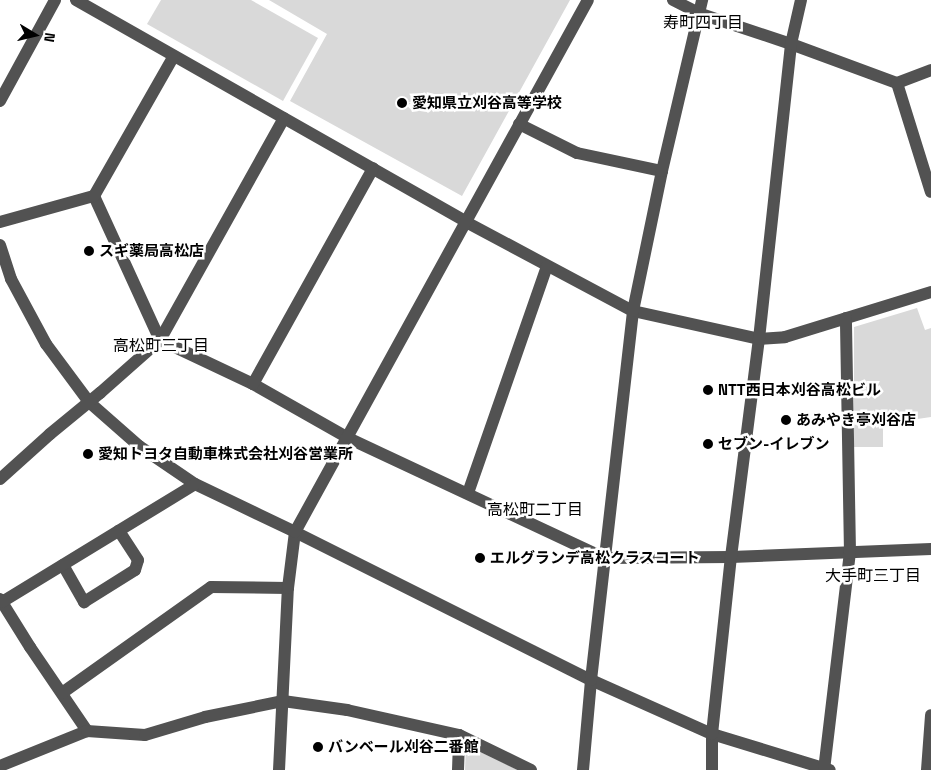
<!DOCTYPE html>
<html>
<head>
<meta charset="utf-8">
<style>
	body { margin:0 }
	#map { position:relative; width:931px; height:770px; overflow:hidden; background:#fff; font-family:"Space Grotesk","Noto Sans JP",sans-serif }
	div>[style] { position:absolute }
	.green>* { inset:0; background:#d9d9d9 }
	.minor>* { height:12px; margin:-6px; padding:0 6px; transform-origin:6px; border-radius:6px; background:#525252 }
	.dots>* { width:14px; height:14px; translate:-50% -50%; box-sizing:border-box; border:2px solid #fff; border-radius:50% }
	span { translate:-50% -50%; white-space:nowrap; text-align:center; line-height:1.15; -webkit-text-stroke:5px #fff; paint-order:stroke }
	.poi-label { font-size:15px; color:#000; font-weight:700 }
	.left { translate:0 -50%; text-align:left }
	.neighbourhood-label { font-size:16px; color:#000 }
	.north { position:absolute; left:10px; top:10px; width:50px; height:50px; -webkit-text-stroke:4px #fff; paint-order:stroke; rotate:99deg; font-size:14px; font-weight:700; line-height:20px; text-align:center; color:#000 }
	.north::after { content:''; display:block; margin:auto; width:18px; height:22px; background:#000; clip-path:polygon(50% 0,100% 100%,50% 72%,0 100%) }
</style>
</head>
<body>
<div id="map">
	<div class="green">
		<div style="clip-path:polygon(161px 0,251px 0,318px 38px,283px 101px,147px 24px)"></div>
		<div style="clip-path:polygon(269px 0,570px 0,462px 196px,290px 101px,327px 34px)"></div>
		<div style="clip-path:polygon(917px 308px,925px 330px,931px 328px,931px 417px,883px 424px,883px 447px,854px 447px,854px 327px)"></div>
		<div style="clip-path:polygon(466px 745px,518px 770px,465px 770px)"></div>
	</div>
	<div class="minor">
		<div style="left:76px;top:0;width:449px;rotate:29.6deg"></div>
		<div style="left:466px;top:222px;width:189px;rotate:28.1deg"></div>
		<div style="left:633px;top:311px;width:129px;rotate:12.5deg"></div>
		<div style="left:759px;top:339px;width:26px;rotate:-4deg"></div>
		<div style="left:785px;top:337px;width:153px;rotate:-17.1deg"></div>
		<div style="left:673px;top:0;width:28px;rotate:27deg"></div>
		<div style="left:698px;top:13px;width:98px;rotate:18.4deg"></div>
		<div style="left:791px;top:44px;width:113px;rotate:20.2deg"></div>
		<div style="left:931px;top:70px;width:36px;rotate:159deg"></div>
		<div style="left:897px;top:83px;width:114px;rotate:72.7deg"></div>
		<div style="left:0;top:101px;width:115px;rotate:-61.4deg"></div>
		<div style="left:519px;top:124px;width:65px;rotate:26.6deg"></div>
		<div style="left:577px;top:153px;width:87px;rotate:12deg"></div>
		<div style="left:94px;top:196px;width:158px;rotate:65.4deg"></div>
		<div style="left:160px;top:340px;width:103px;rotate:25.3deg"></div>
		<div style="left:253px;top:384px;width:109px;rotate:29.6deg"></div>
		<div style="left:348px;top:438px;width:283px;rotate:25.1deg"></div>
		<div style="left:604px;top:558px;width:127px;rotate:-0.5deg"></div>
		<div style="left:731px;top:557px;width:200px;rotate:-2.3deg"></div>
		<div style="left:0;top:222px;width:98px;rotate:-15.5deg"></div>
		<div style="left:94px;top:196px;width:161px;rotate:-60.3deg"></div>
		<div style="left:0;top:245px;width:36px;rotate:72deg"></div>
		<div style="left:11px;top:279px;width:74px;rotate:61.7deg"></div>
		<div style="left:46px;top:344px;width:72px;rotate:53.4deg"></div>
		<div style="left:89px;top:402px;width:67px;rotate:41.3deg"></div>
		<div style="left:139px;top:446px;width:68px;rotate:34.2deg"></div>
		<div style="left:195px;top:484px;width:111px;rotate:25.6deg"></div>
		<div style="left:295px;top:532px;width:331px;rotate:26.6deg"></div>
		<div style="left:591px;top:680px;width:133px;rotate:24.1deg"></div>
		<div style="left:712px;top:734px;width:123px;rotate:17deg"></div>
		<div style="left:253px;top:384px;width:247px;rotate:-60.9deg"></div>
		<div style="left:0;top:479px;width:67px;rotate:-42deg"></div>
		<div style="left:50px;top:434px;width:65px;rotate:-39.4deg"></div>
		<div style="left:100px;top:393px;width:80px;rotate:-41.5deg"></div>
		<div style="left:160px;top:340px;width:254px;rotate:-60.8deg"></div>
		<div style="left:468px;top:493px;width:240px;rotate:-70.8deg"></div>
		<div style="left:63px;top:565px;width:43px;rotate:60.4deg"></div>
		<div style="left:84px;top:602px;width:60px;rotate:-32.1deg"></div>
		<div style="left:135px;top:570px;width:10px;rotate:-73deg"></div>
		<div style="left:138px;top:560px;width:35px;rotate:-123deg"></div>
		<div style="left:0;top:599px;width:57px;rotate:58deg"></div>
		<div style="left:30px;top:647px;width:102px;rotate:55.8deg"></div>
		<div style="left:2px;top:602px;width:226px;rotate:-31.4deg"></div>
		<div style="left:62px;top:693px;width:183px;rotate:-35.4deg"></div>
		<div style="left:211px;top:587px;width:77px;rotate:0.7deg"></div>
		<div style="left:0;top:766px;width:94px;rotate:-21.9deg"></div>
		<div style="left:87px;top:731px;width:58px;rotate:3.9deg"></div>
		<div style="left:145px;top:735px;width:63px;rotate:-16.7deg"></div>
		<div style="left:205px;top:717px;width:80px;rotate:-11.6deg"></div>
		<div style="left:283px;top:701px;width:65px;rotate:8deg"></div>
		<div style="left:347px;top:710px;width:115px;rotate:12.6deg"></div>
		<div style="left:459px;top:735px;width:80px;rotate:25.9deg"></div>
		<div style="left:279px;top:770px;width:182px;rotate:-87.2deg"></div>
		<div style="left:288px;top:588px;width:56px;rotate:-82.9deg"></div>
		<div style="left:295px;top:532px;width:607px;rotate:-61.16deg"></div>
		<div style="left:458px;top:770px;width:35px;rotate:-88deg"></div>
		<div style="left:583px;top:770px;width:90px;rotate:-84.9deg"></div>
		<div style="left:591px;top:680px;width:371px;rotate:-83.5deg"></div>
		<div style="left:633px;top:311px;width:143px;rotate:-78.3deg"></div>
		<div style="left:662px;top:171px;width:176px;rotate:-76.8deg"></div>
		<div style="left:712px;top:770px;width:36px;rotate:-90deg"></div>
		<div style="left:712px;top:734px;width:178px;rotate:-83.9deg"></div>
		<div style="left:731px;top:557px;width:220px;rotate:-82.7deg"></div>
		<div style="left:759px;top:339px;width:297px;rotate:-83.8deg"></div>
		<div style="left:791px;top:44px;width:45px;rotate:-77.2deg"></div>
		<div style="left:824px;top:770px;width:219px;rotate:-83.2deg"></div>
		<div style="left:850px;top:553px;width:235px;rotate:-91deg"></div>
		<div style="left:927px;top:770px;width:55px;rotate:-85.8deg"></div>
	</div>
	<div class="dots">
		<div style="left:402px;top:103px;background:#000"></div>
		<div style="left:89px;top:251px;background:#000"></div>
		<div style="left:708px;top:390px;background:#000"></div>
		<div style="left:786px;top:420px;background:#000"></div>
		<div style="left:708px;top:444px;background:#000"></div>
		<div style="left:88px;top:454px;background:#000"></div>
		<div style="left:480px;top:558px;background:#000"></div>
		<div style="left:318px;top:747px;background:#000"></div>
	</div>
	<div class="poi-label">
		<span class="left" style="left:412px;top:103px">愛知県立刈谷高等学校</span>
		<span class="left" style="left:99px;top:251px">スギ薬局高松店</span>
		<span class="left" style="left:718px;top:390px">NTT西日本刈谷高松ビル</span>
		<span class="left" style="left:796px;top:420px">あみやき亭刈谷店</span>
		<span class="left" style="left:718px;top:444px">セブン-イレブン</span>
		<span class="left" style="left:98px;top:454px">愛知トヨタ自動車株式会社刈谷営業所</span>
		<span class="left" style="left:490px;top:558px">エルグランデ高松クラスコート</span>
		<span class="left" style="left:328px;top:747px">バンベール刈谷二番館</span>
	</div>
	<div class="neighbourhood-label">
		<span style="left:703px;top:23px">寿町四丁目</span>
		<span style="left:161px;top:346px">高松町三丁目</span>
		<span style="left:535px;top:510px">高松町二丁目</span>
		<span style="left:873px;top:576px">大手町三丁目</span>
	</div>
	<div class="north">N</div>
</div>
</body>
</html>
